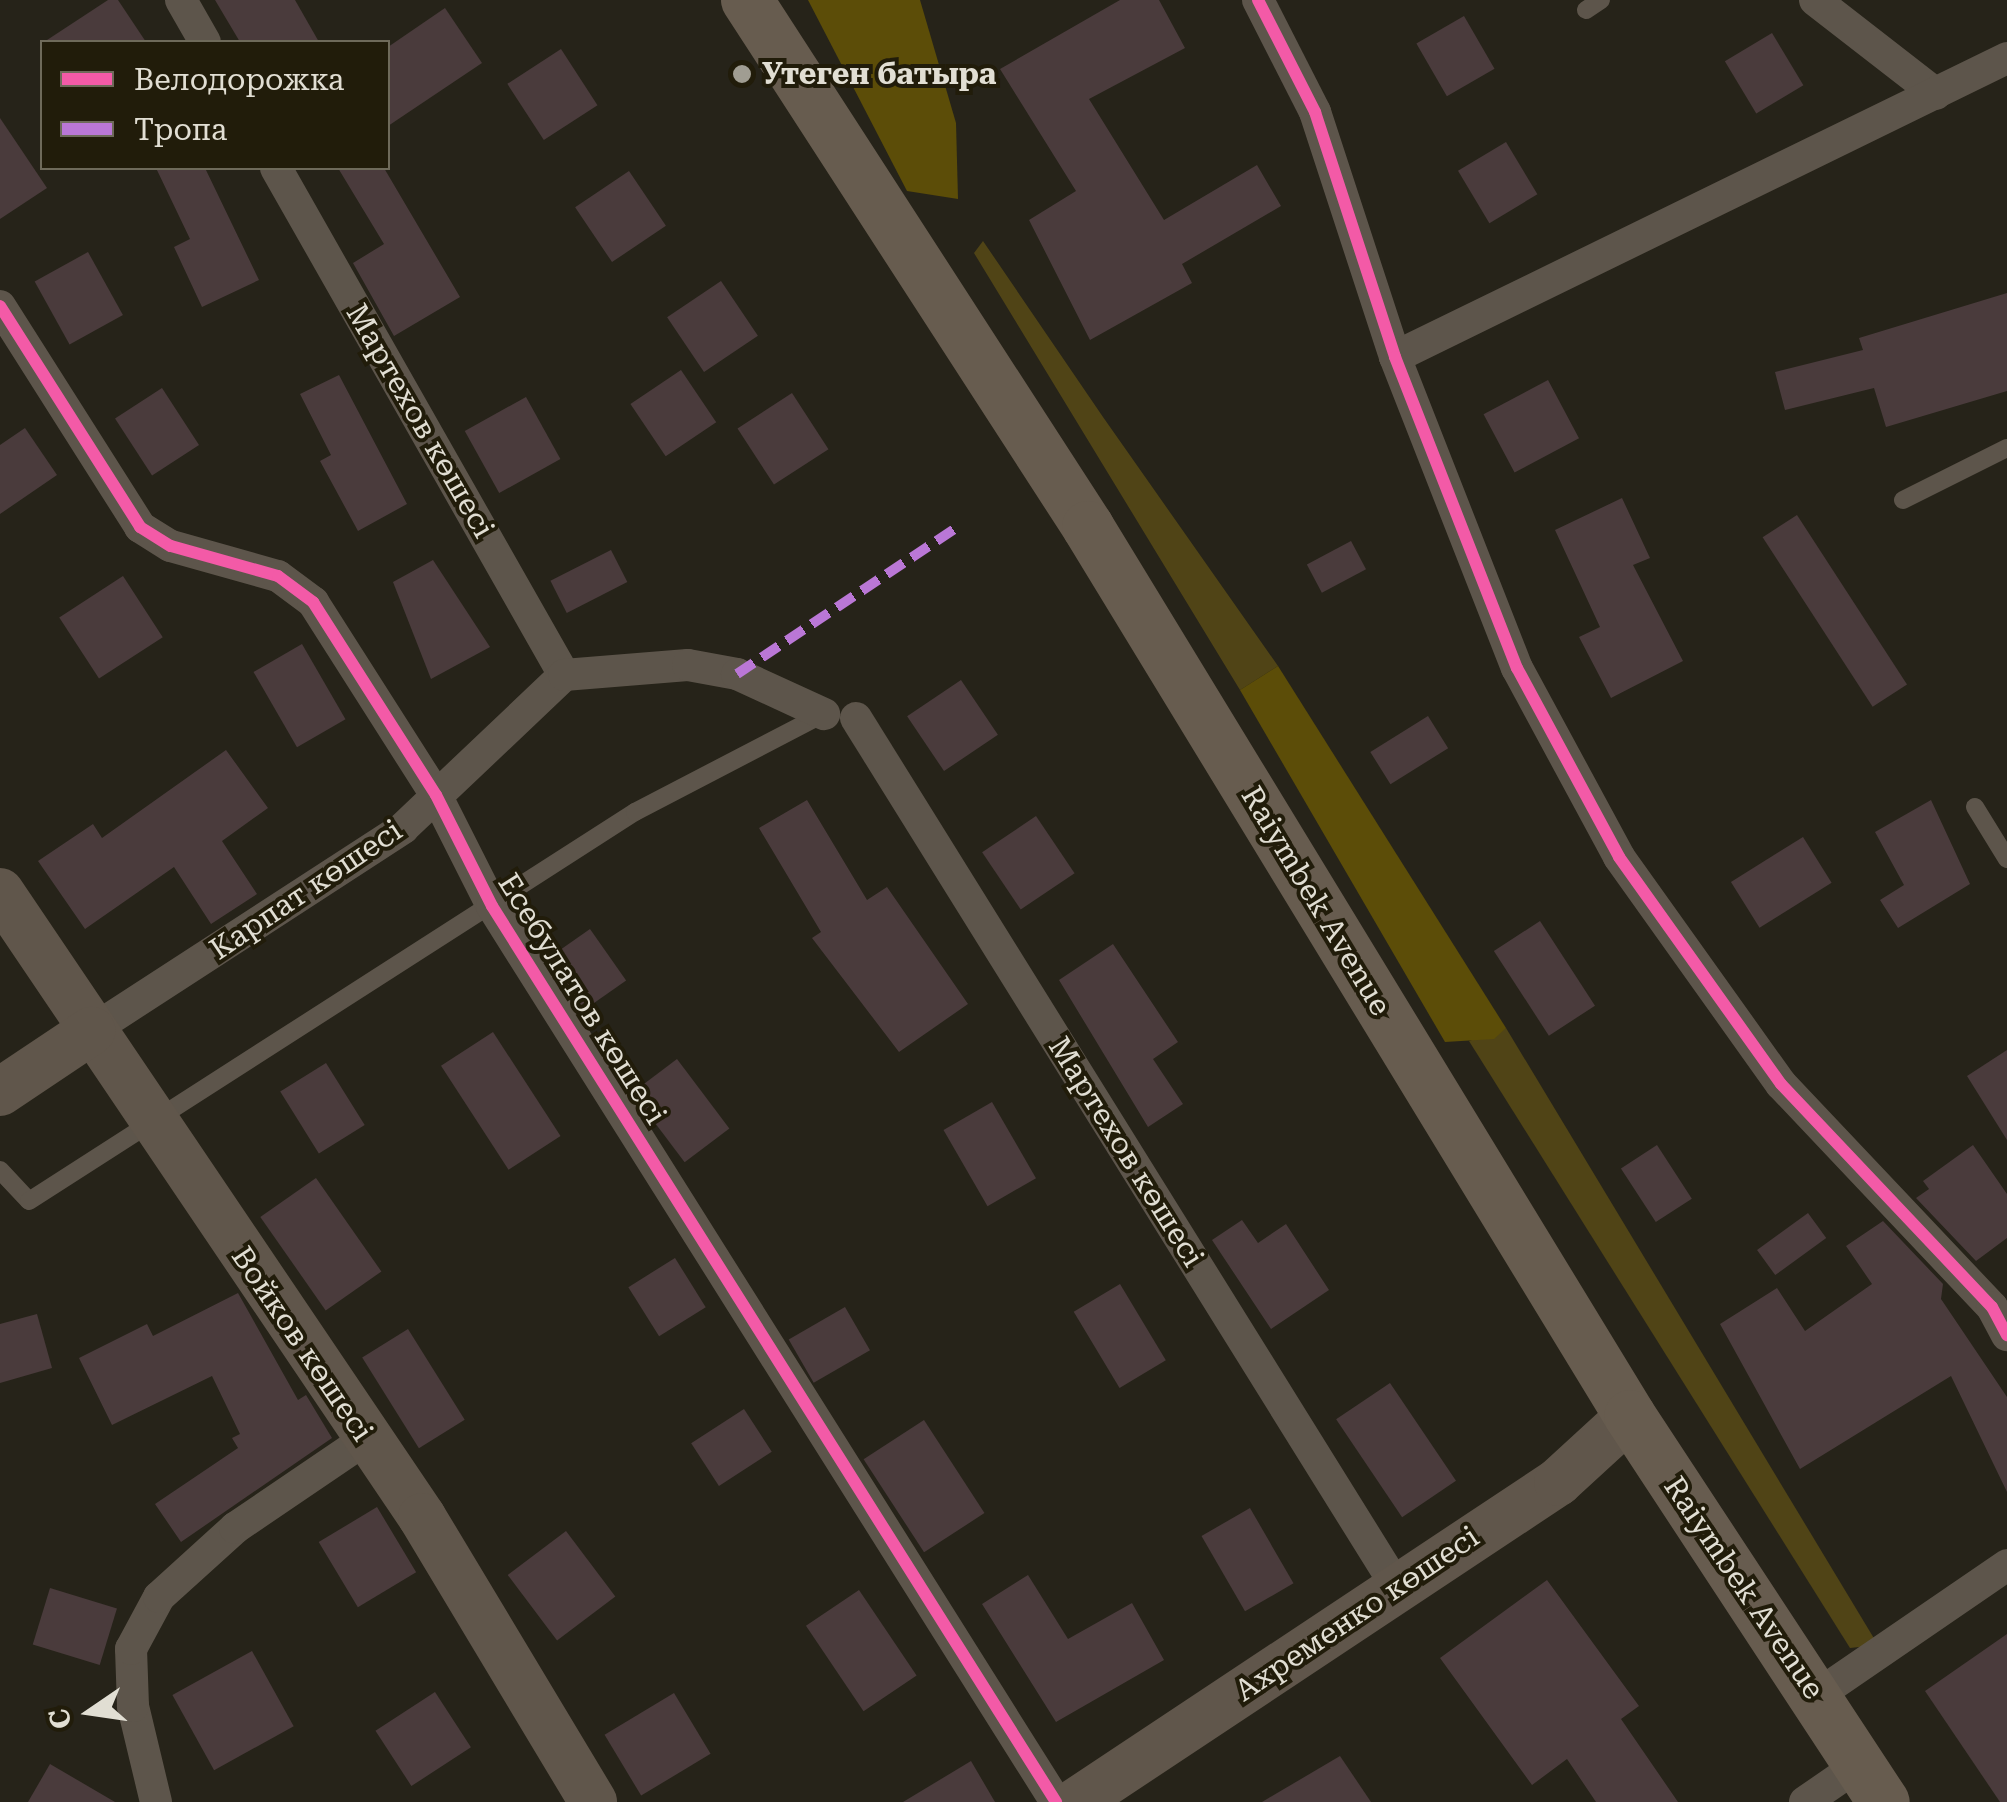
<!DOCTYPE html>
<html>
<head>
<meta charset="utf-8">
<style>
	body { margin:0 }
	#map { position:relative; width:2007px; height:1802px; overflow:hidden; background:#262319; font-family:"Roboto Serif",serif }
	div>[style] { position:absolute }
	.green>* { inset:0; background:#504416 }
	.forest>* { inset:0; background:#5c4d08 }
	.building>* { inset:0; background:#4a3b3c; transform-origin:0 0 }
	.lane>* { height:18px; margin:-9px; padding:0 9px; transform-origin:9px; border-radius:9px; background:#5d554b }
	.street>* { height:32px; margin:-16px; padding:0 16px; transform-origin:16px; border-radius:16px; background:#5d554b }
	.secondary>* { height:48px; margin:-24px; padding:0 24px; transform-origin:24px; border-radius:24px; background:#60564b }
	.primary>* { height:52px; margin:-26px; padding:0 26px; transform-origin:26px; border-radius:26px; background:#675c4f }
	.quiet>* { height:10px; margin-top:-5px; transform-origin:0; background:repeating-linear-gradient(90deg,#ba77d6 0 20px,transparent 0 30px) }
	.cycleway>* { height:12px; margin:-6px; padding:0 6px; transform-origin:6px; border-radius:6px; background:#f35aa7 }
	.dots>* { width:28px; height:28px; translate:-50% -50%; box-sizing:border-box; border:5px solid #211c0a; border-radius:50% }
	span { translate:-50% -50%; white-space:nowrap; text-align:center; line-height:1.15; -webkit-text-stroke:8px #211c0a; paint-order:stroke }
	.poi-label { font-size:30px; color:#e1ded3; font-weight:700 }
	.left { translate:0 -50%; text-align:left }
	.street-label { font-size:30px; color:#e1ded3 }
	.legend { position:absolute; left:40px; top:40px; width:350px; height:130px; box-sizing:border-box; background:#211c0a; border:2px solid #6e6a5a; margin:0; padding:12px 18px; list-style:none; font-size:30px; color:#e1ded3 }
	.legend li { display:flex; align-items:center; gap:20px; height:50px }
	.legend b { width:50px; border:2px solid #6e6a5a }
	.north { position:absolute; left:40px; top:1662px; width:100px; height:100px; -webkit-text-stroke:8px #211c0a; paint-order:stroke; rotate:257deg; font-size:28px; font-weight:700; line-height:40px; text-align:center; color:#e1ded3 }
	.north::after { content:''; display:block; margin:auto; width:35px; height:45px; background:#e1ded3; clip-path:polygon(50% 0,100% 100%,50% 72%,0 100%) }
</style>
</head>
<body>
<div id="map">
	<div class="green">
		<div style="clip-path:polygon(983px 241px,1103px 417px,1278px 666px,1240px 690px,974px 253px)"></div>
		<div style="clip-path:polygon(1506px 1028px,1878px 1645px,1850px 1648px,1469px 1041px)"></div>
	</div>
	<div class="forest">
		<div style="clip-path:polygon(808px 0,920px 0,956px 123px,958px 199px,907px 191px)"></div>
		<div style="clip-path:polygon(1278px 666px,1506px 1028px,1494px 1039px,1445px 1042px,1240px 690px)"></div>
	</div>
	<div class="building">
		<div style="clip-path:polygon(108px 0,118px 0,146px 42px,44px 42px)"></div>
		<div style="clip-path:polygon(215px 0,295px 0,319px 42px,240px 42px)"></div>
		<div style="clip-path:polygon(1120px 0,1159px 0,1185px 48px,1089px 99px,1164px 220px,1257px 165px,1281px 206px,1182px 264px,1192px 283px,1090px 340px,1029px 220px,1076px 191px,1000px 69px)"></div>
		<div style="clip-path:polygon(445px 8px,482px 63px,388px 126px,388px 47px)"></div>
		<div style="left:1464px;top:16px;width:61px;height:55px;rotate:60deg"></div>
		<div style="left:1772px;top:33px;width:61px;height:55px;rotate:59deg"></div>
		<div style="left:561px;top:49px;width:67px;height:64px;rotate:57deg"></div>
		<div style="clip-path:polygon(0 118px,47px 188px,0 219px)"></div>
		<div style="left:1506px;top:142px;width:61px;height:56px;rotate:59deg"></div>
		<div style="clip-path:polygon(156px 168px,205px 168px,259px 280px,202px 307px,174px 247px,190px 239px)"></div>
		<div style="clip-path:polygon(338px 168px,384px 168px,460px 297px,394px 336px,353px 263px,384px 244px)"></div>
		<div style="left:629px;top:171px;width:66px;height:65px;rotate:56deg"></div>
		<div style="left:88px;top:252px;width:72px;height:61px;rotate:61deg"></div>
		<div style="left:721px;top:281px;width:66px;height:65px;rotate:56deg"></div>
		<div style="clip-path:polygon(2007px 293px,2007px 391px,1886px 427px,1874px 388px,1785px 410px,1775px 372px,1863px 350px,1859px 338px)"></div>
		<div style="left:681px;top:370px;width:63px;height:61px;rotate:56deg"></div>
		<div style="clip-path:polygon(339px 375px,407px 504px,358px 531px,320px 461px,331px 455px,300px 394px)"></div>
		<div style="left:1548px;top:380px;width:66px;height:73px;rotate:62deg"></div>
		<div style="left:162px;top:388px;width:68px;height:56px;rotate:57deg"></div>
		<div style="left:792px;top:393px;width:67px;height:65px;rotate:57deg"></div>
		<div style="left:526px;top:397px;width:71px;height:70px;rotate:61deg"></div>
		<div style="clip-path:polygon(25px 428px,57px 475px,0 514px,0 445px)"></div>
		<div style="clip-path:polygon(1622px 498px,1650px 558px,1633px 565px,1683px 661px,1611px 698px,1579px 637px,1600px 627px,1555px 530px)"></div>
		<div style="left:1797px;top:515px;width:202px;height:41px;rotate:57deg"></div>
		<div style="left:1351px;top:541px;width:32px;height:50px;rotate:62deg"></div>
		<div style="left:611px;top:550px;width:36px;height:68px;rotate:63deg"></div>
		<div style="clip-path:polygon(433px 560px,490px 647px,431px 679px,393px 582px)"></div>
		<div style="left:123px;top:576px;width:73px;height:76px;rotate:57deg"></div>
		<div style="left:302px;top:644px;width:87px;height:56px;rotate:60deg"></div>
		<div style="left:961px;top:680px;width:66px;height:65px;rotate:56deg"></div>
		<div style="left:1428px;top:716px;width:38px;height:68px;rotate:58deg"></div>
		<div style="clip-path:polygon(226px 750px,268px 808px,222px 841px,257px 894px,211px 924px,174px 867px,85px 929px,38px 861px,93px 824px,102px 838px)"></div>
		<div style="clip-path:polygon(807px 800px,867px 900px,887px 887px,968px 1004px,899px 1052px,812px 938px,821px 932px,759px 828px)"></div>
		<div style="clip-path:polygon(1931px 800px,1970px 884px,1898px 928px,1880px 900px,1904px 885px,1875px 832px)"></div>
		<div style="left:1036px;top:816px;width:69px;height:65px;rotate:56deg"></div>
		<div style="left:1803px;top:837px;width:54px;height:85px;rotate:58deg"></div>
		<div style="left:1540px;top:921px;width:101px;height:55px;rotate:57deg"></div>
		<div style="left:590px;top:929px;width:63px;height:51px;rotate:55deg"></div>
		<div style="clip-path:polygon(1113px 944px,1178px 1042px,1153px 1059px,1183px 1104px,1148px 1127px,1059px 980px)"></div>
		<div style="left:493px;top:1032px;width:124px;height:62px;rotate:57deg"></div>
		<div style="clip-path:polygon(2007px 1050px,2007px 1140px,1967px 1076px)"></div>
		<div style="left:677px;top:1059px;width:87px;height:56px;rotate:53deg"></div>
		<div style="left:326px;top:1063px;width:73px;height:54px;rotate:58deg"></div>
		<div style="left:992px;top:1102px;width:88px;height:56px;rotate:60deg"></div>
		<div style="left:1657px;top:1145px;width:64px;height:43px;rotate:57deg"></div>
		<div style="clip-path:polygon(1973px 1145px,2007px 1194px,2007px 1238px,1976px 1261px,1916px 1198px,1929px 1189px,1923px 1181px)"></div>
		<div style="left:316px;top:1178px;width:114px;height:68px;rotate:55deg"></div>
		<div style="left:1808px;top:1213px;width:31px;height:63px;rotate:54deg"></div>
		<div style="clip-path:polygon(1242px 1220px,1258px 1243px,1286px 1224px,1329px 1290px,1271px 1329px,1212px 1240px)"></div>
		<div style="clip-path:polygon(1883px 1221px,1943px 1284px,1941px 1299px,2007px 1397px,2007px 1492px,1951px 1376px,1800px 1469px,1720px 1324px,1777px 1288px,1805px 1331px,1872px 1284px,1846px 1246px)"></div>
		<div style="left:675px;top:1258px;width:58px;height:55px;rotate:58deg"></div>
		<div style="left:1120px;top:1284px;width:89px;height:54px;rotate:59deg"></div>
		<div style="clip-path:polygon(238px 1293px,298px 1400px,306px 1395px,332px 1438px,181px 1542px,155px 1504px,238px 1448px,232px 1438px,240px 1434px,212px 1376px,112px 1425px,79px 1358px,147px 1324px,153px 1336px)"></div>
		<div style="left:845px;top:1307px;width:50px;height:65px;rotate:60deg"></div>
		<div style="clip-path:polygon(37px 1314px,52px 1368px,0 1383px,0 1324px)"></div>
		<div style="left:408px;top:1329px;width:107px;height:54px;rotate:58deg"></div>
		<div style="left:1390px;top:1383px;width:118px;height:65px;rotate:56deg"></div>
		<div style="left:744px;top:1409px;width:51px;height:63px;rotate:57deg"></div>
		<div style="left:924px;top:1420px;width:111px;height:72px;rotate:57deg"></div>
		<div style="left:377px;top:1507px;width:76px;height:68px;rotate:59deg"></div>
		<div style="left:1250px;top:1508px;width:87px;height:56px;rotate:60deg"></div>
		<div style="left:566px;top:1531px;width:82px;height:73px;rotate:53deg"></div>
		<div style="clip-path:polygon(1028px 1575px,1068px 1639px,1132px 1603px,1164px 1660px,1056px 1722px,982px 1604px)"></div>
		<div style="clip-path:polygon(1547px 1580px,1639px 1706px,1621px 1719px,1678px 1802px,1596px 1802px,1567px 1759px,1532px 1785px,1440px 1658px)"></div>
		<div style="left:50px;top:1588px;width:70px;height:59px;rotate:17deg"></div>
		<div style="left:859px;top:1590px;width:103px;height:64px;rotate:56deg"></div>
		<div style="clip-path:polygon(2007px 1634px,2007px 1802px,2000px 1802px,1925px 1691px)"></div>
		<div style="left:252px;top:1651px;width:86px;height:91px;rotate:61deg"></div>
		<div style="left:435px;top:1692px;width:66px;height:71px;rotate:57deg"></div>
		<div style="left:674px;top:1693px;width:71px;height:81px;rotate:59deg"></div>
		<div style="clip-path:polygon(1340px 1756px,1371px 1802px,1262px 1802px)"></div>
		<div style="clip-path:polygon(971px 1761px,995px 1802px,903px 1802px)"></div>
		<div style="clip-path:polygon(50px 1764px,115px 1802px,28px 1802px)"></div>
	</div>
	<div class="lane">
		<div style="left:1586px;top:10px;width:18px;rotate:-34deg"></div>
		<div style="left:1903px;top:500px;width:116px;rotate:-26.6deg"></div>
		<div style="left:1975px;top:807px;width:61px;rotate:58.4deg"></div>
		<div style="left:0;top:1170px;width:42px;rotate:46.9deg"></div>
		<div style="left:29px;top:1201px;width:720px;rotate:-32.7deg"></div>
		<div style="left:635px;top:812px;width:212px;rotate:-27.5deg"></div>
	</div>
	<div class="street">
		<div style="left:181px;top:0;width:48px;rotate:60.3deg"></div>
		<div style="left:1258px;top:0;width:126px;rotate:63deg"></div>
		<div style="left:1315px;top:112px;width:258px;rotate:71.9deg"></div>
		<div style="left:1395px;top:357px;width:334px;rotate:68.6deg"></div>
		<div style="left:1517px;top:668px;width:215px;rotate:61.6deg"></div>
		<div style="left:1619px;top:857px;width:279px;rotate:54.5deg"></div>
		<div style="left:1781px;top:1084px;width:307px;rotate:46.6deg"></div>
		<div style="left:1992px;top:1307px;width:32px;rotate:62deg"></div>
		<div style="left:1815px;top:0;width:153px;rotate:37.8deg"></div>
		<div style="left:276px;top:168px;width:583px;rotate:60.4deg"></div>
		<div style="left:0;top:306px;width:262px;rotate:57.6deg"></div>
		<div style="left:140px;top:527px;width:36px;rotate:32deg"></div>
		<div style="left:171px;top:546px;width:111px;rotate:15.7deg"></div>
		<div style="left:278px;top:576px;width:44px;rotate:36.6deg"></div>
		<div style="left:313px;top:602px;width:229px;rotate:57.5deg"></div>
		<div style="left:436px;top:795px;width:124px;rotate:63.2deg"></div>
		<div style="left:492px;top:906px;width:1059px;rotate:57.81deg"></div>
		<div style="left:1395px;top:357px;width:681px;rotate:-26.04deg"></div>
		<div style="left:856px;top:718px;width:1024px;rotate:58.1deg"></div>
		<div style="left:91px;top:1031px;width:372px;rotate:-33deg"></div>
		<div style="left:403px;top:828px;width:222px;rotate:-43.5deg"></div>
		<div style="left:564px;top:675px;width:124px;rotate:-4.6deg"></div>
		<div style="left:688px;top:665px;width:50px;rotate:10.4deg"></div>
		<div style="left:737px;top:674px;width:96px;rotate:24.7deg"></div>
		<div style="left:1816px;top:1696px;width:232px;rotate:-34.4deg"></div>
		<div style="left:156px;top:1802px;width:99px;rotate:-103.5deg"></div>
		<div style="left:133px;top:1706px;width:57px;rotate:-92deg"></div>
		<div style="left:131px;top:1649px;width:59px;rotate:-61.7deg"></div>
		<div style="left:159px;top:1597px;width:103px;rotate:-42.2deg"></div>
		<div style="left:235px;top:1528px;width:158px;rotate:-34.2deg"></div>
		<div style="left:1805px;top:1802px;width:67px;rotate:-34.6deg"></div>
	</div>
	<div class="secondary">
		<div style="left:0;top:892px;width:754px;rotate:55.97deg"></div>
		<div style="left:422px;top:1517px;width:332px;rotate:59deg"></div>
		<div style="left:0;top:1092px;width:110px;rotate:-33.8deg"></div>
		<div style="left:1076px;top:1802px;width:579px;rotate:-33.58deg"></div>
		<div style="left:1558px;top:1482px;width:98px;rotate:-42.5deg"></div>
	</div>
	<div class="primary">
		<div style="left:747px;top:0;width:628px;rotate:57.09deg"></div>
		<div style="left:1088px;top:527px;width:1041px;rotate:58.63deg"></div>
		<div style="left:1630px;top:1416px;width:462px;rotate:56.7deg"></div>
	</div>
	<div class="quiet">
		<div style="left:737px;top:674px;width:267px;rotate:-33.7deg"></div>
	</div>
	<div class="cycleway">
		<div style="left:1258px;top:0;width:126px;rotate:63deg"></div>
		<div style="left:1315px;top:112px;width:258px;rotate:71.9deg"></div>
		<div style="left:1395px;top:357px;width:334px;rotate:68.6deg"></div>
		<div style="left:1517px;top:668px;width:215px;rotate:61.6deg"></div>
		<div style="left:1619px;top:857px;width:279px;rotate:54.5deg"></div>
		<div style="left:1781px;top:1084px;width:307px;rotate:46.6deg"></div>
		<div style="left:1992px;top:1307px;width:32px;rotate:62deg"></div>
		<div style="left:0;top:306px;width:262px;rotate:57.6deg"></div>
		<div style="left:140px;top:527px;width:36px;rotate:32deg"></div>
		<div style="left:171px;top:546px;width:111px;rotate:15.7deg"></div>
		<div style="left:278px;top:576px;width:44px;rotate:36.6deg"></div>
		<div style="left:313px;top:602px;width:229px;rotate:57.5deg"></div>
		<div style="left:436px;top:795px;width:124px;rotate:63.2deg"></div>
		<div style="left:492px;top:906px;width:1059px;rotate:57.81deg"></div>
	</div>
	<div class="dots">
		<div style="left:742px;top:74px;background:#a09d92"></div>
	</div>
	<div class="poi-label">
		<span class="left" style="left:762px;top:74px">Утеген батыра</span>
	</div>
	<div class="street-label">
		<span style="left:420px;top:421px;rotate:60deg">Мартехов көшесі</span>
		<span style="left:306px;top:890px;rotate:-34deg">Карпат көшесі</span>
		<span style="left:1316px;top:901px;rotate:59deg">Raiymbek Avenue</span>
		<span style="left:582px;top:999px;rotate:58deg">Есебулатов көшесі</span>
		<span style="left:1126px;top:1152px;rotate:58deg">Мартехов көшесі</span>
		<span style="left:302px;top:1344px;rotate:56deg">Войков көшесі</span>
		<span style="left:1744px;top:1588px;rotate:56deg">Raiymbek Avenue</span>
		<span style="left:1357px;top:1614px;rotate:-34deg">Ахременко көшесі</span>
	</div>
	<ul class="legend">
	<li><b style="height:12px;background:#f35aa7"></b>Велодорожка</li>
	<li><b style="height:12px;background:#ba77d6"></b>Тропа</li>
	</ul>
	<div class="north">С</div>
</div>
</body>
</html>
